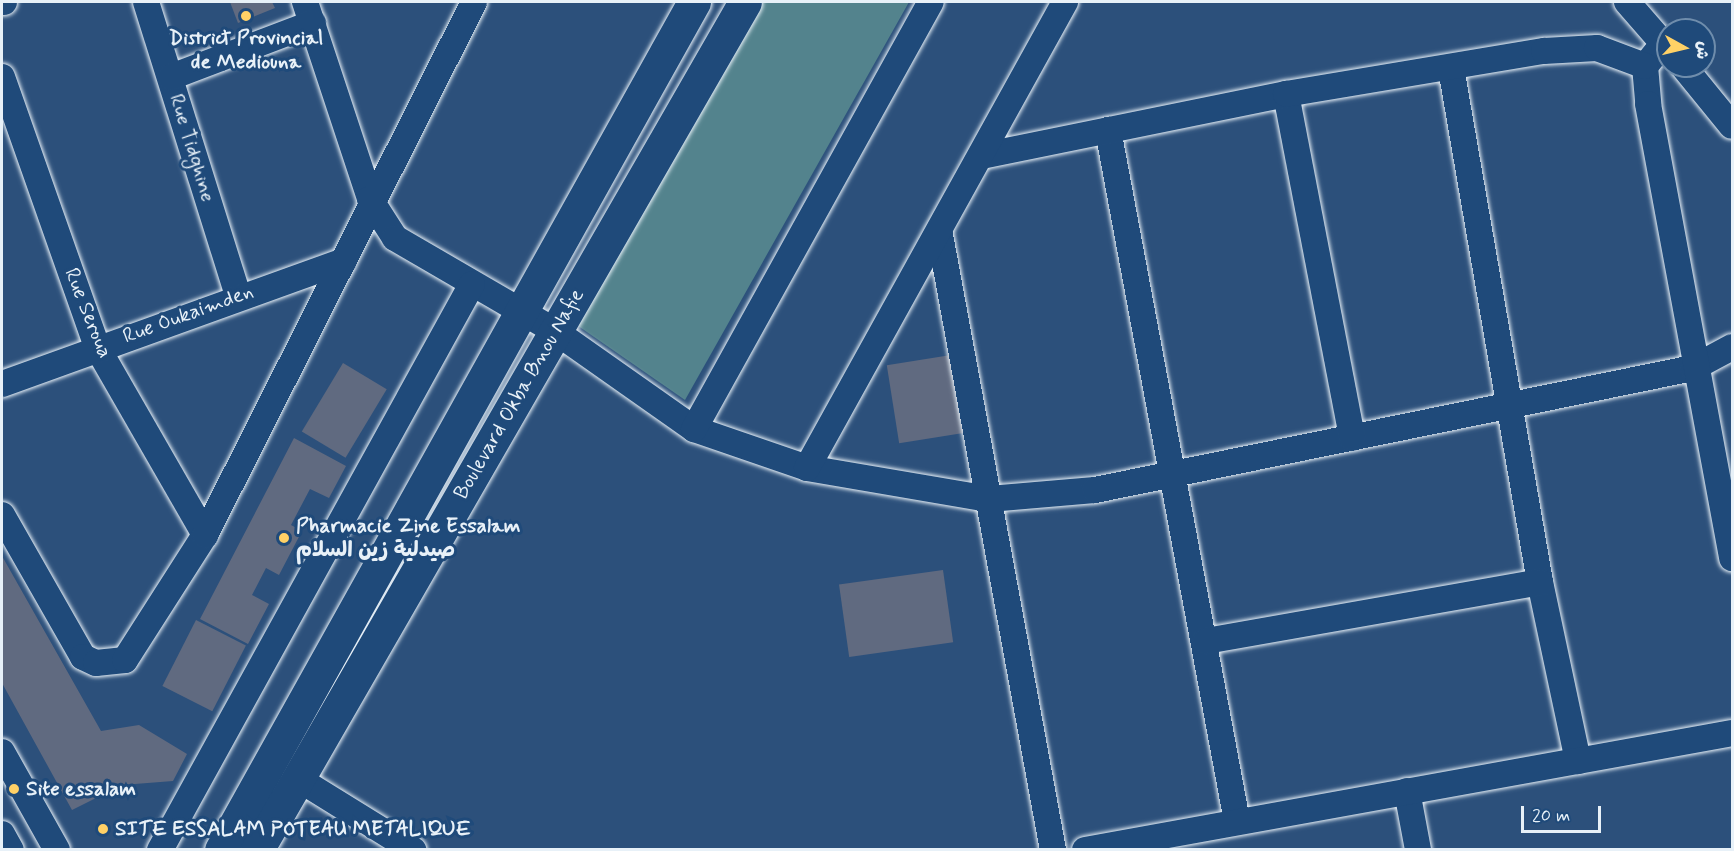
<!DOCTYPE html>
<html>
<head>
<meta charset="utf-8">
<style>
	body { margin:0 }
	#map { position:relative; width:1734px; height:851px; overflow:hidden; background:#2c507b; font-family:Mynerve,"Playpen Sans Arabic",sans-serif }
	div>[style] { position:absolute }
	.green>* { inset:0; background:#53838d }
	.building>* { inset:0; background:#606a80; transform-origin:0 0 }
	.roads { filter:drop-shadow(0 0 2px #e8f1f8) drop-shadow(0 0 2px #e8f1f8) }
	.minor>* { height:26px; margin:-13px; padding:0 13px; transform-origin:13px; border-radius:13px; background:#1f4a7a }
	.secondary>* { height:33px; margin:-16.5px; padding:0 16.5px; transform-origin:16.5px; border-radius:16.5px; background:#1f4a7a }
	.dots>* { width:16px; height:16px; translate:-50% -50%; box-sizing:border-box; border:3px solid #1f4a7a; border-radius:50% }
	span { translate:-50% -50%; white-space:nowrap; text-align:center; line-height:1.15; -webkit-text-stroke:6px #1f4a7a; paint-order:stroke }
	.poi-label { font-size:21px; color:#e8f1f8; font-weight:700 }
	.left { translate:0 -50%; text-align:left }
	.street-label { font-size:21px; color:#e8f1f8 }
	.frame { position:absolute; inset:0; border:3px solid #e8f1f8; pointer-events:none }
	.north { position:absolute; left:1656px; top:18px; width:60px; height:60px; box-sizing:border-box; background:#1f4a7a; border:2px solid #6f8dac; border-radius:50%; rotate:98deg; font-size:16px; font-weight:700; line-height:24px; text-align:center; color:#e8f1f8 }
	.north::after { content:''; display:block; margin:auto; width:21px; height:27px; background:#ffd166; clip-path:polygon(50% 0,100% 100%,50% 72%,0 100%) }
	.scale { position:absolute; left:1521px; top:806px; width:80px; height:27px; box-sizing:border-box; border:3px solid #e8f1f8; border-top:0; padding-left:8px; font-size:18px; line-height:21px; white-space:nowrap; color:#e8f1f8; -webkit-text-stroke:4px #1f4a7a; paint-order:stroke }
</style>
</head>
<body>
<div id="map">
	<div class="green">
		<div style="clip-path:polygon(751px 2px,909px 2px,685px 400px,571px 321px)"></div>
	</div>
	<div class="building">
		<div style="clip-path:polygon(230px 2px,272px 2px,275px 8px,238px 23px)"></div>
		<div style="left:951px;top:355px;width:79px;height:65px;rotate:81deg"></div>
		<div style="left:343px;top:363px;width:51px;height:80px;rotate:31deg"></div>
		<div style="clip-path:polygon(294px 438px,346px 466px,329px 498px,310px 489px,291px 525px,302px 531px,279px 575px,266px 568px,252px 595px,269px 604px,248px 644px,200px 619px)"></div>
		<div style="clip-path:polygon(2px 556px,101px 731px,139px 725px,187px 754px,173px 781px,122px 785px,72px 810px,2px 683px)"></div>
		<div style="left:943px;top:570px;width:73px;height:105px;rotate:82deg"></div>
		<div style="left:196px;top:620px;width:56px;height:74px;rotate:27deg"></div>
	</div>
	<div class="roads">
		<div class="minor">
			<div style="left:2px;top:2px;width:2px"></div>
			<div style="left:146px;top:2px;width:307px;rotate:72.6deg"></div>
			<div style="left:305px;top:2px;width:207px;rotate:71.7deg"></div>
			<div style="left:370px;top:199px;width:46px;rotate:57.3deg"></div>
			<div style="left:395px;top:238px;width:185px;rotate:30.2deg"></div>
			<div style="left:555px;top:331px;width:170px;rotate:35.2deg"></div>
			<div style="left:694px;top:429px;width:120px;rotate:19deg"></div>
			<div style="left:807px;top:468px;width:185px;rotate:9.7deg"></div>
			<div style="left:989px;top:499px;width:106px;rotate:-4.9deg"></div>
			<div style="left:1095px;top:490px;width:610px;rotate:-11.53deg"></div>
			<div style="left:1693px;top:368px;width:44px;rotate:-28.3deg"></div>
			<div style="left:1627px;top:2px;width:62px;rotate:48.9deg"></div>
			<div style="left:1663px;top:44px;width:28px;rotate:129deg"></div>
			<div style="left:1645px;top:66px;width:38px;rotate:85deg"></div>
			<div style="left:1648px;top:104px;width:462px;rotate:79.5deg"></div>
			<div style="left:1683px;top:66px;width:77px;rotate:50.8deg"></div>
			<div style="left:1451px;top:68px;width:522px;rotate:80.18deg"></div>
			<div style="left:1540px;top:582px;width:183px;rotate:78deg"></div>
			<div style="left:2px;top:77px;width:286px;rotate:70.6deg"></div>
			<div style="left:97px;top:347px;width:217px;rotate:60.1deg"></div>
			<div style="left:171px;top:77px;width:152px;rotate:-20.8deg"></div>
			<div style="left:1286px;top:94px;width:350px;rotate:79.1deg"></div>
			<div style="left:1108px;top:130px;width:703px;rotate:79.43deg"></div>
			<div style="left:982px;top:156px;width:310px;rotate:-11.5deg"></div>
			<div style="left:1286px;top:94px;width:262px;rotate:-9.5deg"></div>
			<div style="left:1544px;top:51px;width:53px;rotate:-3.2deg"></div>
			<div style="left:1597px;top:48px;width:51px;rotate:20.6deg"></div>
			<div style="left:940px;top:235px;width:625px;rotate:79.59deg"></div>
			<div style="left:2px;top:384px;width:363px;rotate:-19.8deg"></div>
			<div style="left:694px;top:429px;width:488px;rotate:-61deg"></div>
			<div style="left:807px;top:468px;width:533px;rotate:-61.03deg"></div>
			<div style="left:2px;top:515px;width:163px;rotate:60.3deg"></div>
			<div style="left:83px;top:657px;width:14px;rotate:25deg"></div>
			<div style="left:96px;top:663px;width:29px;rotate:-6deg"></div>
			<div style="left:125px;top:660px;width:148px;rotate:-57.4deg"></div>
			<div style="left:205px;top:535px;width:597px;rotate:-63.22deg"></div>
			<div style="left:1206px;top:641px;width:339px;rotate:-10deg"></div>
			<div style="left:2px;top:752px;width:112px;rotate:60.7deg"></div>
			<div style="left:297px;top:778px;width:137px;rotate:31.8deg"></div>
			<div style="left:1407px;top:791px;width:60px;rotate:79.4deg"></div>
			<div style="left:2px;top:834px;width:18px;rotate:61deg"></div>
			<div style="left:160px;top:850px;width:646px;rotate:-61.13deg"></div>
			<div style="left:1085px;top:850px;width:657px;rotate:-10.25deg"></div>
		</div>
		<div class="secondary">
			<div style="left:221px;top:850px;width:971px;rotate:-60.85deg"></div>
			<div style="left:257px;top:850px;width:978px;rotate:-60.08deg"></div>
		</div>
	</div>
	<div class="dots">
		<div style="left:246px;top:16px;background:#ffd166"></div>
		<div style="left:284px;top:538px;background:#ffd166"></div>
		<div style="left:14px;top:789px;background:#ffd166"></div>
		<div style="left:103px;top:829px;background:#ffd166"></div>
	</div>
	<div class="poi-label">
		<span style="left:246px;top:50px">District Provincial<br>de Mediouna</span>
		<span class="left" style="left:296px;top:538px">Pharmacie Zine Essalam<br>صيدلية زين السلام</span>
		<span class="left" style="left:26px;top:789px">Site essalam</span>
		<span class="left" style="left:115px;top:829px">SITE ESSALAM POTEAU METALIQUE</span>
	</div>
	<div class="street-label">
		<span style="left:192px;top:148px;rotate:73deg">Rue Tidghine</span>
		<span style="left:88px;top:313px;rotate:68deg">Rue Seroua</span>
		<span style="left:188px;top:314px;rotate:-20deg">Rue Oukaimden</span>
		<span style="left:519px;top:394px;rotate:-60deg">Boulevard Okba Bnou Nafie</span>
	</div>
	<div class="frame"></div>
	<div class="north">ش</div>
	<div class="scale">20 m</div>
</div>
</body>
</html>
